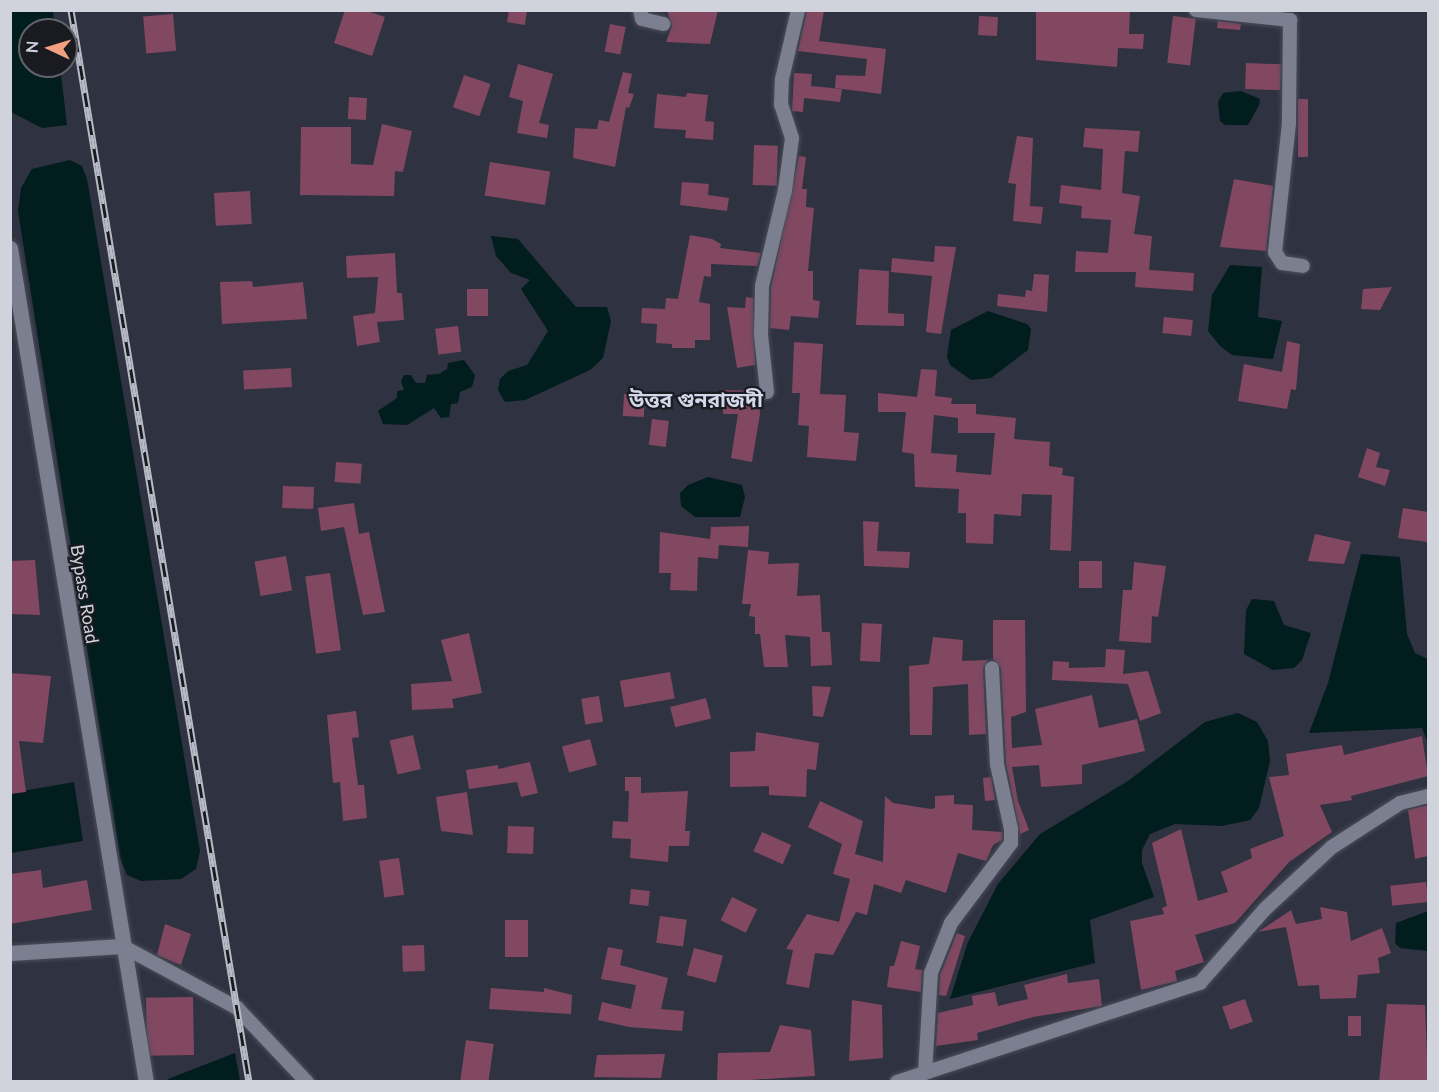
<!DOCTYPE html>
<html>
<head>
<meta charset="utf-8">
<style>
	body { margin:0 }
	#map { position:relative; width:1439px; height:1092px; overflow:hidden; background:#2f3240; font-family:Lato,"Noto Sans Bengali",sans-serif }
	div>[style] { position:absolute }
	.water>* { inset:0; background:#011d1d }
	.building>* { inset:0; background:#824862; transform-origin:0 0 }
	.roads { filter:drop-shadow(0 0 2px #4b4e5a) drop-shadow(0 0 2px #4b4e5a) }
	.minor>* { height:14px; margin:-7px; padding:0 7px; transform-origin:7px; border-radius:7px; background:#7b7f8f }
	.tertiary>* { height:15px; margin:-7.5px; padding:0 7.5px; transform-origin:7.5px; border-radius:7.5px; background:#7b7f8f }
	.rail>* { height:7px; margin-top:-3.5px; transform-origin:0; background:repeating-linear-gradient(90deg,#191b21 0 14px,#b8bbc5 0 28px); box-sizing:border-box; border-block:2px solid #b8bbc5 }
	span { translate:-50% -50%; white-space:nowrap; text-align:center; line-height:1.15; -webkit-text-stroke:4.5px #191b21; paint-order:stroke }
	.street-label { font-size:18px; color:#d0d2dc }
	.quarter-label { font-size:21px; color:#d2d7e9; font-weight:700 }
	.frame { position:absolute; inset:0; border:12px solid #d0d2dc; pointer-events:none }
	.north { position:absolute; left:18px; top:18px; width:60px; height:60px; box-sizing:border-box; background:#191b21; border:2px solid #62646c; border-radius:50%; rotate:274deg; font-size:16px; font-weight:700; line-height:24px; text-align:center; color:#d0d2dc }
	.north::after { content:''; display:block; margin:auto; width:21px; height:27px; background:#f2a080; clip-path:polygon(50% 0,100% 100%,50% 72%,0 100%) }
</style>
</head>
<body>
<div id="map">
	<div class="water">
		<div style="clip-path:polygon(10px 11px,53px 11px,55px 30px,30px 30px,30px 66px,60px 66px,67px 125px,42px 128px,11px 112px)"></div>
		<div style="clip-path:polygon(1241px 91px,1260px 99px,1259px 105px,1248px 125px,1225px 125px,1220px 121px,1218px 102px,1223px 93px)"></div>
		<div style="clip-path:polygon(70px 160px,82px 166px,87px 179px,200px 851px,196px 869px,181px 879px,141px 881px,127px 875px,120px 858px,18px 211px,21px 188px,32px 169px)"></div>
		<div style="clip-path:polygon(491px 236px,518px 239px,576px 307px,607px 307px,611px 321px,603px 358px,590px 370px,525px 400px,505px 402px,498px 390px,500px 379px,508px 371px,527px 365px,548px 331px,521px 289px,530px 280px,511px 273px,496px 256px)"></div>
		<div style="clip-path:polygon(1230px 265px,1262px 267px,1258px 317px,1282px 321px,1273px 359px,1232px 355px,1220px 346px,1208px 331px,1212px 295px)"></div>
		<div style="clip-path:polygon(988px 311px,1027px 324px,1031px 329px,1028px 350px,991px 378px,971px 380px,950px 365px,947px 357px,951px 330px)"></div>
		<div style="clip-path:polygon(464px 360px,475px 375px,472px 387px,460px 392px,458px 403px,451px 404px,449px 417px,441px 418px,434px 408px,407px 425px,383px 424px,378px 411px,397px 398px,397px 391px,404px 390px,401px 381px,404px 375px,411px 375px,416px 383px,425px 383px,427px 375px,439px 374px,447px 369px,448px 363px)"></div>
		<div style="clip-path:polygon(708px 477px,742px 485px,745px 497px,740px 517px,695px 517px,681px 506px,680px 493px,688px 485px)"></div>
		<div style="clip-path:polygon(1361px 554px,1400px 557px,1407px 634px,1415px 653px,1428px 659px,1428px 743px,1422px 728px,1309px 733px,1328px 683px)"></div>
		<div style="clip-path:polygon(1252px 599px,1274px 601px,1284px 625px,1311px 633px,1302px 660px,1294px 668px,1273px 670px,1244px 654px,1246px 610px)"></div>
		<div style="clip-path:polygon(1238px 713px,1257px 722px,1268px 741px,1270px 761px,1259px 808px,1250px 820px,1222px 826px,1175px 824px,1150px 834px,1142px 850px,1142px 863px,1154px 897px,1090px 920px,1095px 963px,950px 999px,968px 942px,998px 884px,1040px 834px,1128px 781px,1205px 722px)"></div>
		<div style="clip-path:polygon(74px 782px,83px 841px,11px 853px,11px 793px)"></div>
		<div style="clip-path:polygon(1428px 911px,1428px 951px,1400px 948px,1395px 943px,1396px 923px)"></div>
		<div style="clip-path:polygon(235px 1053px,240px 1081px,169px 1081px,168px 1079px)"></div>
	</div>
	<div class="building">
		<div style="clip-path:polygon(345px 10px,364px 10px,385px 17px,372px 56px,334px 43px)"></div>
		<div style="clip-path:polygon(509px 10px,527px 10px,525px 25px,507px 22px)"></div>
		<div style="clip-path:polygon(667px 10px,718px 10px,710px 44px,666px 42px,672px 26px)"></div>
		<div style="clip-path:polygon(807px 10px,824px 10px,819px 41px,886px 49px,881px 94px,835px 88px,836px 75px,865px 76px,867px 59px,798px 51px)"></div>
		<div style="clip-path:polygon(1036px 10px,1130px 12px,1129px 34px,1144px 34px,1143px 49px,1118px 48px,1117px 67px,1036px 60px)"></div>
		<div style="left:173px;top:14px;width:37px;height:30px;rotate:85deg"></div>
		<div style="left:979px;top:16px;width:19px;height:19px;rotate:3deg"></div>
		<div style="left:1173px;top:16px;width:23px;height:47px;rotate:7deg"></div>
		<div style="clip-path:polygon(1218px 21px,1241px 24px,1240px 30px,1217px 28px)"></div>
		<div style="left:610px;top:24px;width:16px;height:28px;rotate:11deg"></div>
		<div style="left:1246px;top:63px;width:35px;height:26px;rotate:2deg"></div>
		<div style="clip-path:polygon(518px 64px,553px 74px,539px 123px,549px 125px,547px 138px,517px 133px,523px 101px,509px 97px)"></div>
		<div style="clip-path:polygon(623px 72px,632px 74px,628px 93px,634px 94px,629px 108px,626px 107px,615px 167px,573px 158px,575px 128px,597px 129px,599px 120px,609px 122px)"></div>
		<div style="clip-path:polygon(794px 73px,812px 74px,811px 86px,842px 89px,840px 102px,804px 98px,803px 112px,792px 111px)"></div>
		<div style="left:464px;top:75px;width:28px;height:34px;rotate:19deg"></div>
		<div style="clip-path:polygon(687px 93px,708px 95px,705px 121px,714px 122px,713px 140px,685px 138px,686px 130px,654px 128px,657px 94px,686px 97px)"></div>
		<div style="left:349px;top:97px;width:18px;height:22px;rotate:3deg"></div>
		<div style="left:1298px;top:99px;width:10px;height:58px"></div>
		<div style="clip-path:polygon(382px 124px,412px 131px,403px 172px,395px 171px,394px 196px,300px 195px,301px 127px,351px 127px,351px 164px,373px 165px)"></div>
		<div style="clip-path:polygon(1085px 128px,1140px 131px,1138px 152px,1125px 151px,1122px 193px,1140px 196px,1134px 234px,1152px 236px,1149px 270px,1194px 273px,1193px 291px,1135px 287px,1136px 272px,1075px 272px,1076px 251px,1108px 253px,1111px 220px,1081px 218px,1082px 206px,1059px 203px,1061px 185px,1101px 190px,1103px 149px,1083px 147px)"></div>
		<div style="clip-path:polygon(1017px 136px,1033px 138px,1030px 206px,1043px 207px,1041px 224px,1013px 221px,1016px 184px,1008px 183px)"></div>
		<div style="left:754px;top:145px;width:24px;height:40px;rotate:2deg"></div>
		<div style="clip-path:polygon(799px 156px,806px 157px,802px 189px,807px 189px,806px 207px,814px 208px,808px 271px,813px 271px,813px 300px,820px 301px,818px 318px,791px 316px,789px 330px,770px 328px,771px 287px)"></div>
		<div style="left:490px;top:162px;width:61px;height:34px;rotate:9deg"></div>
		<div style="clip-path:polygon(1234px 179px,1273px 186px,1266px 251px,1220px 247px)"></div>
		<div style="clip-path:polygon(682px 182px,709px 184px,708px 195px,729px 198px,727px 211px,680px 205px)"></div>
		<div style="left:250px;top:191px;width:33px;height:36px;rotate:87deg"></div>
		<div style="clip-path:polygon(690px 235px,712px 239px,721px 244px,720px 248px,761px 253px,757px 266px,711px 264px,711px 277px,704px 276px,699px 302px,710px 304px,710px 340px,695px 340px,695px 348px,672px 348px,672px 344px,656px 343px,657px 324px,641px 323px,642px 308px,665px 309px,666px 298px,678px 299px)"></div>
		<div style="clip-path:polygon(935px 246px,956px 247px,941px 334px,926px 332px,932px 276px,891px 272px,892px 258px,934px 262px)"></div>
		<div style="clip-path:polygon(395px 253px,397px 293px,402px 293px,404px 320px,377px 322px,380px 342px,357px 346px,353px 316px,375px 313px,378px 277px,347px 278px,346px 256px)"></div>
		<div style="clip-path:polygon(859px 269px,889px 271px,888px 313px,904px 314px,904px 326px,856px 325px)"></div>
		<div style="clip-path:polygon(1034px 274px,1049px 275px,1047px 312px,997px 306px,998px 294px,1025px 297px,1026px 290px,1032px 291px)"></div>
		<div style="clip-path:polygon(252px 281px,253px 287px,303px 282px,307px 319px,222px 324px,220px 282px)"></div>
		<div style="clip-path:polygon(1392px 287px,1380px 310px,1361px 309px,1363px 289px)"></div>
		<div style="left:467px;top:289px;width:21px;height:27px"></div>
		<div style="clip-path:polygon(746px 297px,753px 298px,755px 365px,737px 368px,727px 307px,745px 308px)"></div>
		<div style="left:1164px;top:317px;width:29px;height:16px;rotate:6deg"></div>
		<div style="left:458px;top:326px;width:26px;height:23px;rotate:83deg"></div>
		<div style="clip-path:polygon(1287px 341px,1300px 344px,1296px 390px,1291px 389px,1287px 409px,1238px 401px,1244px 364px,1282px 372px)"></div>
		<div style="clip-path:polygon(794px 342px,823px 344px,820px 394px,846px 395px,844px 432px,859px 433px,856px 461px,807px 457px,809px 426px,798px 425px,800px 393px,792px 393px)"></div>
		<div style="left:291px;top:368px;width:19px;height:48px;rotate:87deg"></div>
		<div style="clip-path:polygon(evenodd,921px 369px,937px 370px,935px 396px,952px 398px,951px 404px,976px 404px,976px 414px,1016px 418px,1014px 439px,1050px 442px,1049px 466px,1063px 468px,1062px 475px,1074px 477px,1071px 551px,1050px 550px,1052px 495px,1022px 494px,1021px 516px,994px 514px,993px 544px,966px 543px,966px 513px,958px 513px,959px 489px,915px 487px,914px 454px,902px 452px,906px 412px,878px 412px,878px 393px,917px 397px,921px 369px,934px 415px,958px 418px,958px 433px,995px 433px,991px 475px,956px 472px,957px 455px,931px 453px,934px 415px)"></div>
		<div style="clip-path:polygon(723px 390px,758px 391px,760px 414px,752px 462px,731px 458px,738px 414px,723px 414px)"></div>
		<div style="left:624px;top:394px;width:21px;height:22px;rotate:3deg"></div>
		<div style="left:652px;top:419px;width:17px;height:26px;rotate:7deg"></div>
		<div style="clip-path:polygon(1367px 448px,1380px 453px,1376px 467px,1390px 470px,1385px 486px,1358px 477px)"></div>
		<div style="left:336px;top:462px;width:26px;height:20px;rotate:4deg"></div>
		<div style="left:283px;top:486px;width:31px;height:22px;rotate:2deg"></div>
		<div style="clip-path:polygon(354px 503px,359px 534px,369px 532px,385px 612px,363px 615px,344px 527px,321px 531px,318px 508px)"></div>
		<div style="clip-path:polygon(1403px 508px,1428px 512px,1428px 542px,1398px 538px)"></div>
		<div style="clip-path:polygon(863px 521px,879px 522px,877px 551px,910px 552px,909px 568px,864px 566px)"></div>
		<div style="clip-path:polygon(749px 526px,748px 547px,719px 545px,718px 559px,698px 557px,697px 591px,670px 590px,671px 573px,659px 573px,660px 532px,710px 539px,711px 527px)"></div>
		<div style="clip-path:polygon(1315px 534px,1351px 542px,1344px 564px,1308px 561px)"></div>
		<div style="clip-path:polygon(748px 550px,769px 552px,768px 564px,799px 563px,797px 596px,820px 595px,822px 632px,830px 632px,832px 665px,811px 666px,810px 637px,785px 635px,788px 667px,764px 667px,760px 634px,755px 634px,755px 617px,749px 616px,751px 604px,742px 604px)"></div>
		<div style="left:286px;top:556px;width:35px;height:32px;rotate:80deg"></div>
		<div style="clip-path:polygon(35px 560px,40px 615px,10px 614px,10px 561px)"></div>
		<div style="left:1079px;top:561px;width:23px;height:27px"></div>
		<div style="clip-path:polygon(1134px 562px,1166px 566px,1158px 617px,1152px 616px,1151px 643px,1119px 641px,1123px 590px,1132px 590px)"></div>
		<div style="left:330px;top:573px;width:78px;height:25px;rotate:82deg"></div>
		<div style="clip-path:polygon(993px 620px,1025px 620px,1026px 712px,1011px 717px,1012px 748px,1042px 745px,1035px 709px,1092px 695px,1099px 728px,1137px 719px,1145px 751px,1082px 765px,1082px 784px,1041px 787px,1039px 765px,1012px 767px,1018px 801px,1029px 830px,1020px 834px,1006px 763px,1001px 668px,993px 659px)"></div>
		<div style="left:862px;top:623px;width:20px;height:38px;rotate:3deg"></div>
		<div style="clip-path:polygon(469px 633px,482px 693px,452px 699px,454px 708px,412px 710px,411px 684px,452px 681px,441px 640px)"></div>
		<div style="clip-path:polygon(933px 637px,963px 640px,962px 661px,988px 660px,983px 668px,986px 734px,969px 735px,968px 684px,933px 687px,932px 735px,910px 735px,909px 666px,929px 664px)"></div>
		<div style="clip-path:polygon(1106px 649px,1125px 650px,1123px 674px,1148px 671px,1161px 713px,1140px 721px,1128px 684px,1052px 680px,1053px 661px,1069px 662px,1069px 668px,1105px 667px)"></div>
		<div style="left:670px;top:672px;width:27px;height:51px;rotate:80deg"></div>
		<div style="clip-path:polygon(10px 673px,51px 676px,43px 743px,19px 741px,26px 792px,10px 794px)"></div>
		<div style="clip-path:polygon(812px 686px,831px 687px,823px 717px,813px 716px)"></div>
		<div style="left:599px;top:696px;width:26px;height:18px;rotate:81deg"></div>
		<div style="left:706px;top:698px;width:21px;height:37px;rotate:76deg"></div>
		<div style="clip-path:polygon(356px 711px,359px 737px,352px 738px,358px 785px,364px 785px,367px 818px,343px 821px,340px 782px,333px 783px,327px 715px)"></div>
		<div style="clip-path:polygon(756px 732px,819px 743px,816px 770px,807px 769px,806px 797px,769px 795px,769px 786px,730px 787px,730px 752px,755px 751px)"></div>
		<div style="left:413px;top:735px;width:35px;height:24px;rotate:77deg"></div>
		<div style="clip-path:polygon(1422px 736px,1428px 776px,1351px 796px,1352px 800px,1320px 805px,1332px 832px,1289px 862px,1235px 923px,1195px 935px,1204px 962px,1175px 971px,1177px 981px,1141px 990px,1130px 921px,1164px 914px,1162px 908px,1167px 906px,1152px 843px,1181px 829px,1198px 901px,1228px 892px,1221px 872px,1252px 858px,1250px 849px,1284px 836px,1269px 777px,1289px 775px,1286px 754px,1342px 745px,1344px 755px)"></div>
		<div style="left:590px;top:739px;width:27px;height:29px;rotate:75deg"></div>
		<div style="clip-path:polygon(530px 762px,538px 793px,521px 797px,517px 782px,469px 789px,466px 770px,498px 765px,498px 769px)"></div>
		<div style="clip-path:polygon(625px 777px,641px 777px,641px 793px,688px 791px,685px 831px,690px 831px,689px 846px,669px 846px,668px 862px,630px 858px,631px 839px,612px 838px,613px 821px,628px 822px,629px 791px,625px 791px)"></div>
		<div style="clip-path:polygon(991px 777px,995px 800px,985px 801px,983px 778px)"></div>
		<div style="clip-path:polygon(467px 792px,473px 835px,441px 831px,436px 797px)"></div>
		<div style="clip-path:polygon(954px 795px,954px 804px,973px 805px,972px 830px,1002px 832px,1002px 840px,993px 845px,986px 861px,958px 853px,946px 893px,906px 880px,901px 893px,874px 884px,867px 915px,856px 912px,833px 955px,815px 953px,809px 988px,786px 984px,793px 950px,786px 949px,807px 914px,839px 922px,850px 879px,833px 874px,842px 844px,808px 827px,820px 801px,863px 821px,855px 854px,883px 862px,885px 796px,893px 803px,931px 809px,935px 808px,935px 796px)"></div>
		<div style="clip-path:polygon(1428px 805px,1428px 856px,1415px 859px,1408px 810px)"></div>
		<div style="left:508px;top:826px;width:26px;height:27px;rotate:2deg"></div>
		<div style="left:762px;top:832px;width:32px;height:21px;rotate:24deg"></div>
		<div style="left:399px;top:858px;width:37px;height:20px;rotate:82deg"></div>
		<div style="clip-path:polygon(41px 870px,43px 888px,87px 880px,92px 910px,10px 924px,10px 874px)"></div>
		<div style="left:1426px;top:882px;width:20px;height:36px;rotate:84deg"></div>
		<div style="left:631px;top:889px;width:19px;height:15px;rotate:6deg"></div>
		<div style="left:732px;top:897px;width:28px;height:26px;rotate:26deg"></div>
		<div style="clip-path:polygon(1320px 907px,1347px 912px,1351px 941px,1382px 928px,1391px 953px,1378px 958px,1380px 973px,1358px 975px,1356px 998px,1320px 999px,1319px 985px,1298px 986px,1286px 927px,1258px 932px,1291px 910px,1296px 924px,1322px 919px)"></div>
		<div style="left:660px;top:916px;width:27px;height:27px;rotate:8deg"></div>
		<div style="left:505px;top:920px;width:23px;height:37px"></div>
		<div style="clip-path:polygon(165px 924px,191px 934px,181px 965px,157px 955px)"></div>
		<div style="clip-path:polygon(957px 933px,965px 936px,946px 996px,939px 995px,940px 975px)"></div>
		<div style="clip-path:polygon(901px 941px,920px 946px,915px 969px,922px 970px,921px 992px,887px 987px,890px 966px,894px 966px)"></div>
		<div style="left:424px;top:945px;width:26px;height:22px;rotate:88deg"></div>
		<div style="clip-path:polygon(608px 947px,623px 950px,620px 965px,668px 978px,661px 1009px,684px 1011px,682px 1031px,629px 1027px,598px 1020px,602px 1002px,631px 1009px,636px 985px,601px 979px)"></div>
		<div style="left:694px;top:948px;width:30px;height:28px;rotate:15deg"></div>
		<div style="clip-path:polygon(1067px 974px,1068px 983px,1099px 979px,1102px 1006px,1033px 1017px,977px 1033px,978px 1040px,936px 1046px,938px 1013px,973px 1005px,972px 996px,995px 992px,998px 1006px,1028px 999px,1024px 985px)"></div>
		<div style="clip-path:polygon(491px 988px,544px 992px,544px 988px,572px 995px,571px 1014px,489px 1009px)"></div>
		<div style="left:193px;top:997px;width:58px;height:47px;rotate:89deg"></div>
		<div style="left:1245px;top:999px;width:24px;height:24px;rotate:71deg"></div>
		<div style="clip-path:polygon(852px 1000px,882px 1005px,883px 1058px,849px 1061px)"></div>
		<div style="clip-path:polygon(1387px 1004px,1425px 1005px,1428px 1082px,1379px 1082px)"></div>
		<div style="left:1348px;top:1016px;width:13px;height:20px"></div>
		<div style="clip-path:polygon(780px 1025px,811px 1030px,815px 1076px,717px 1082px,718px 1053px,770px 1052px)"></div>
		<div style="left:466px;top:1040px;width:28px;height:42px;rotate:8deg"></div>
		<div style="clip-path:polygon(665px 1054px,661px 1078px,594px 1077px,597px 1055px)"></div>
	</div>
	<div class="roads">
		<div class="minor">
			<div style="left:640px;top:10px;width:9px;rotate:77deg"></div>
			<div style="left:642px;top:19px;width:22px;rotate:13deg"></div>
			<div style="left:1196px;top:10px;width:95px;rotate:6.1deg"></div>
			<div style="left:1290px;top:20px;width:103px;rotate:90.6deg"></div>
			<div style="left:1289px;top:123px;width:130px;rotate:96.2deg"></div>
			<div style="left:1275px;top:252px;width:13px;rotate:58deg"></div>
			<div style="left:1282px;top:263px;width:21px;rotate:8deg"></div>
			<div style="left:767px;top:392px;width:57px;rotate:-96deg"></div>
			<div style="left:761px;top:335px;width:49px;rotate:-88.8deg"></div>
			<div style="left:762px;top:286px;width:99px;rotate:-76.5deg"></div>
			<div style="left:785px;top:190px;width:52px;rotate:-82.3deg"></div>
			<div style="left:792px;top:138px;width:35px;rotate:-108deg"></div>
			<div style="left:781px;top:105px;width:26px;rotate:-88deg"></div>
			<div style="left:782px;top:79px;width:71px;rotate:-76.9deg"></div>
			<div style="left:122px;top:946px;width:131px;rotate:28.3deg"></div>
			<div style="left:237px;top:1008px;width:102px;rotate:46.6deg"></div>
			<div style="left:925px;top:1073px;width:100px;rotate:-86.6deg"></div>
			<div style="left:931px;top:973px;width:54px;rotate:-68.2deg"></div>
			<div style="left:951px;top:923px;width:100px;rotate:-53.1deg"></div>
			<div style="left:1011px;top:843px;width:14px;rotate:-90deg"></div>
			<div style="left:1011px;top:829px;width:66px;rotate:-102.2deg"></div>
			<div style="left:997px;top:764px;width:96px;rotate:-93deg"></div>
			<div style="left:897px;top:1082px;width:319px;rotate:-18.1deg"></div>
			<div style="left:1200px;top:983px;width:98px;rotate:-48.7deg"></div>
			<div style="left:1265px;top:909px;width:91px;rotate:-42.8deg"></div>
			<div style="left:1332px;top:847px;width:81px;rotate:-32.9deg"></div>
			<div style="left:1400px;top:803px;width:29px;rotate:-14deg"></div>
		</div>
		<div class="tertiary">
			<div style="left:10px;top:248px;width:845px;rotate:80.74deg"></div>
			<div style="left:10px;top:953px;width:112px;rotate:-3.6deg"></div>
		</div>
	</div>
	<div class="rail">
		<div style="left:71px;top:10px;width:1087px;rotate:80.57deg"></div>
	</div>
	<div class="street-label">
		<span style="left:85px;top:594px;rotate:81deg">Bypass Road</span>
	</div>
	<div class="quarter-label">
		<span style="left:696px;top:399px">উত্তর গুনরাজদী</span>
	</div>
	<div class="frame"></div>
	<div class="north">N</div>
</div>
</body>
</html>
